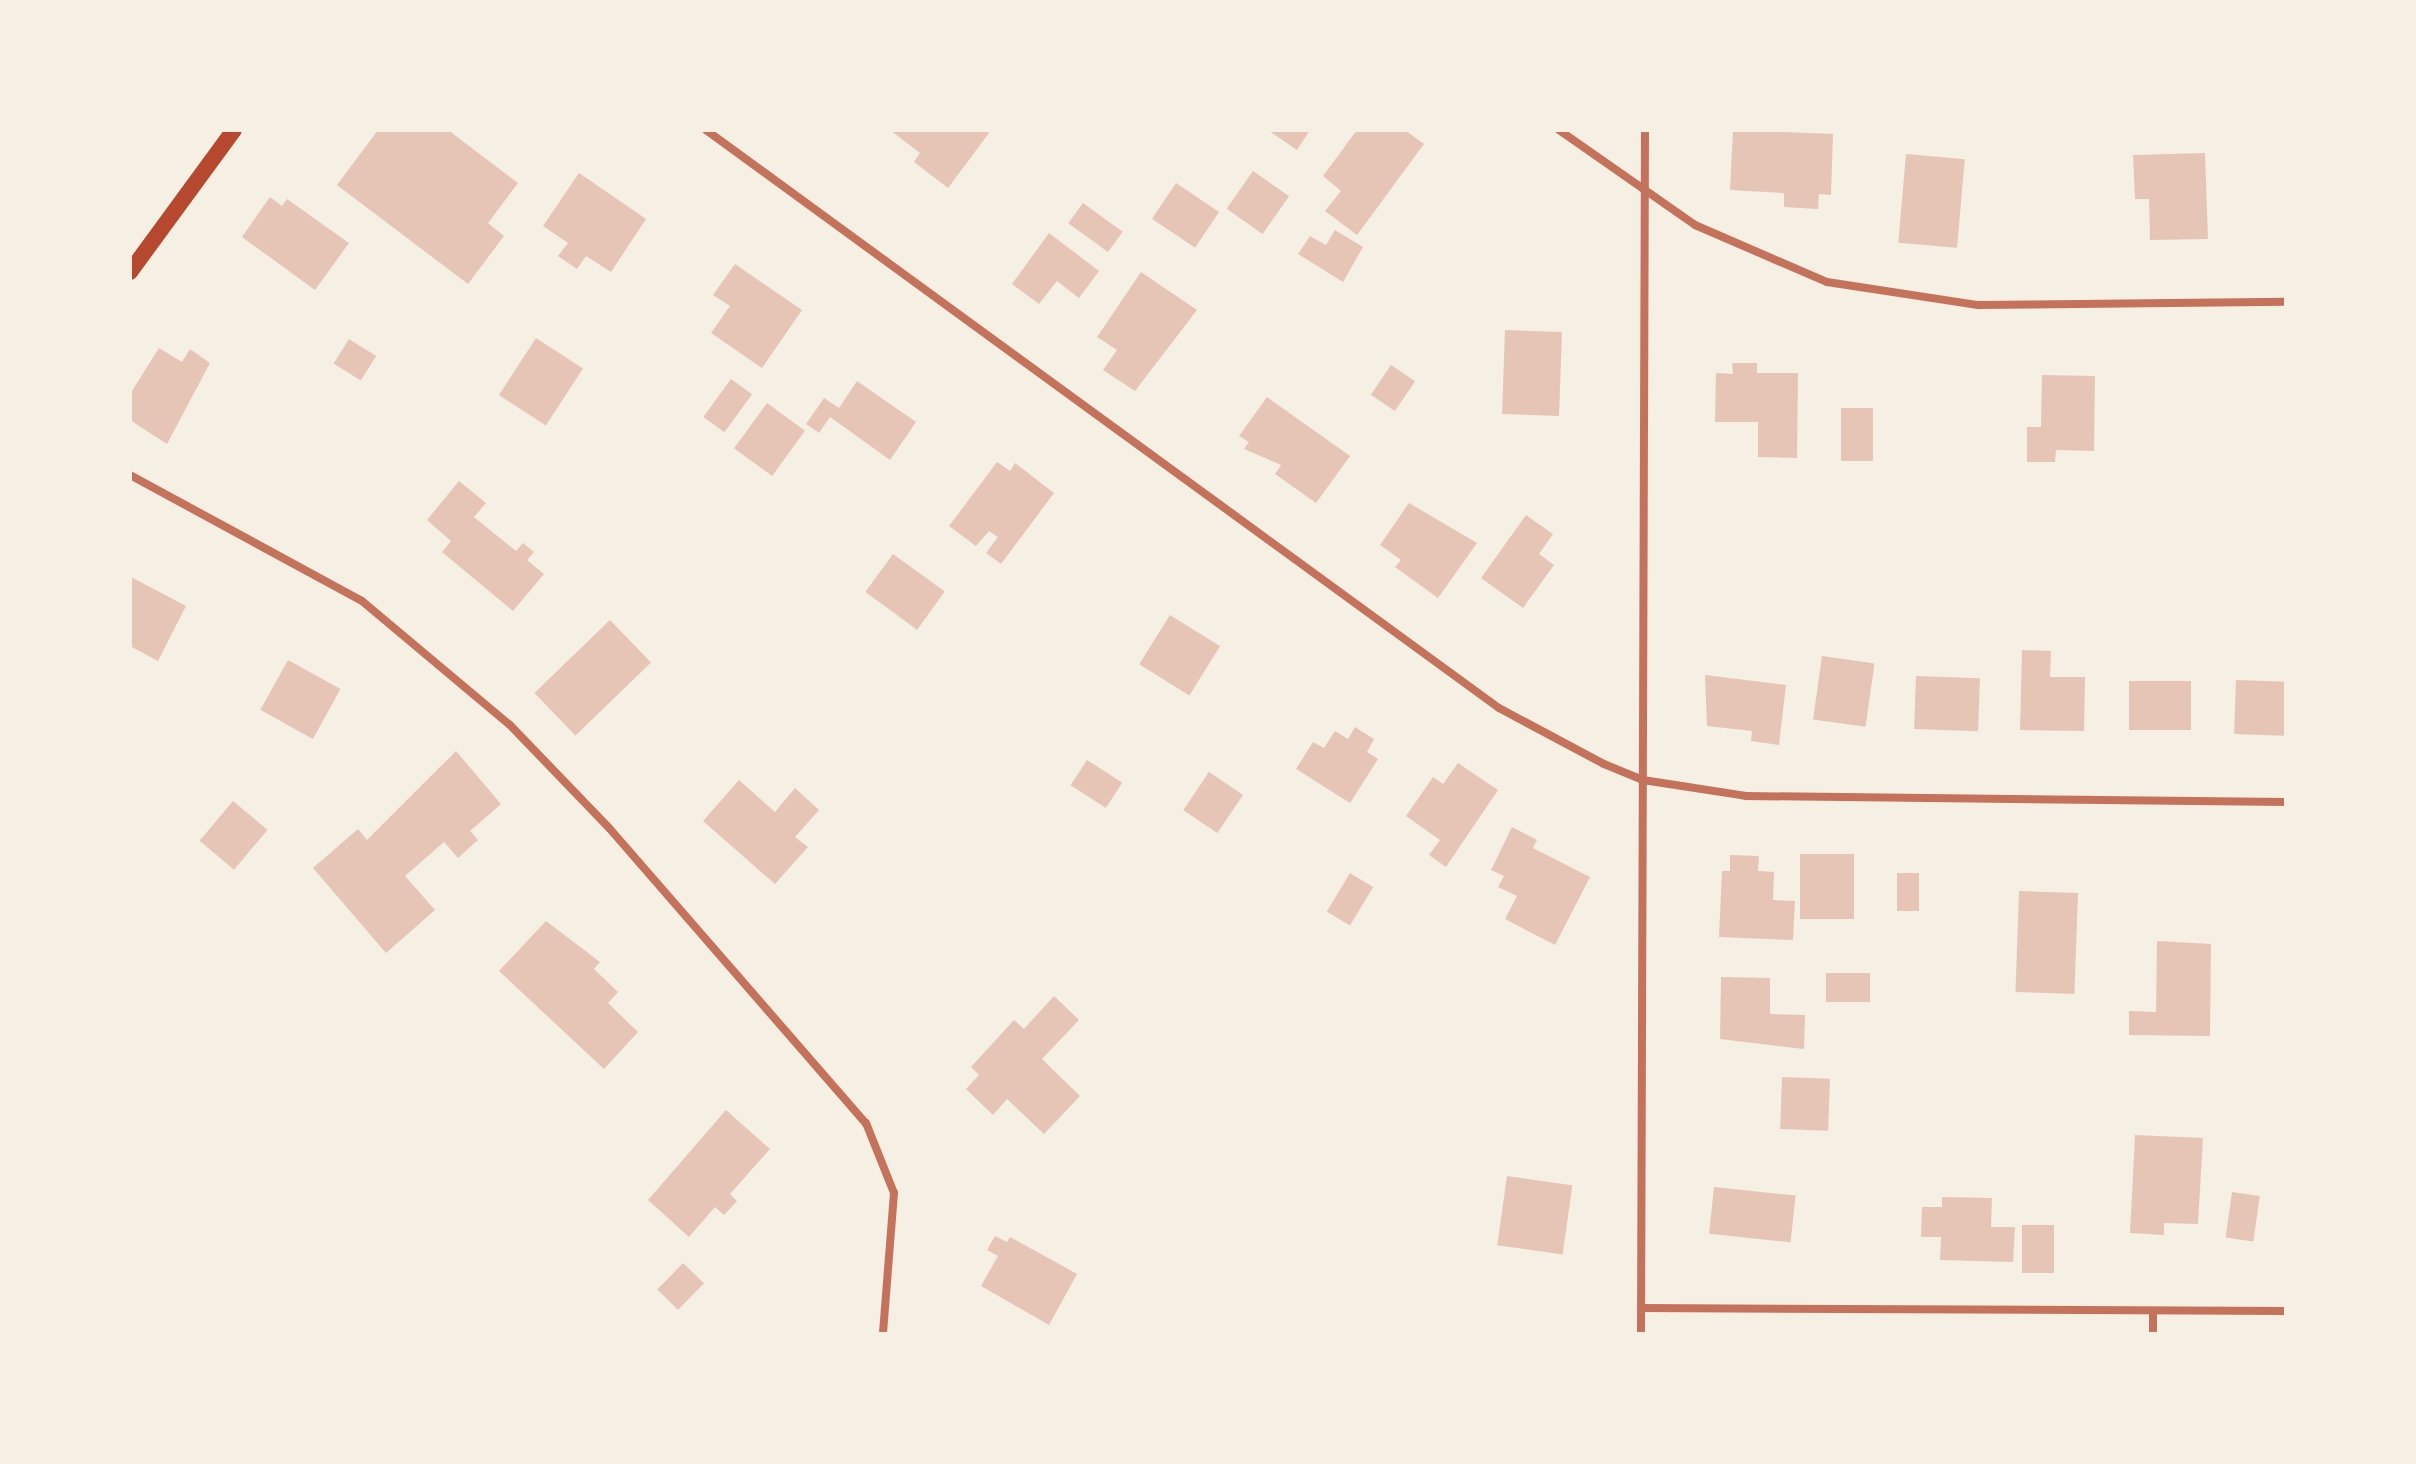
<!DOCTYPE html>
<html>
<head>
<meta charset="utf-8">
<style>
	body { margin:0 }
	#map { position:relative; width:2416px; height:1464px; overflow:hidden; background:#f6efe4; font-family:"DM Sans",sans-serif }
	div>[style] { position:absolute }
	.building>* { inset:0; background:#e6c5b7; transform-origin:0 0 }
	.minor>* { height:8px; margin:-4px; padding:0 4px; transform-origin:4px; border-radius:4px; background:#c5725c }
	.secondary>* { height:16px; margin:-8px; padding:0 8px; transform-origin:8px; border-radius:8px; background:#b5482f }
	span { translate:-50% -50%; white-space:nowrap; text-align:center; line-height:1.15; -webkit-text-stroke:6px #f6efe4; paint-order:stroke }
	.frame { position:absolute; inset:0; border:132px solid #f6efe4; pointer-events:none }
</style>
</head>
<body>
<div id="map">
	<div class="building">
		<div style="clip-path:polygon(378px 130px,448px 130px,518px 183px,488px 223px,504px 236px,468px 284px,337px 185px)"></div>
		<div style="clip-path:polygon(890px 130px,985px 130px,989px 133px,948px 188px,914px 162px,920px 153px)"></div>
		<div style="clip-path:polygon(1268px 130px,1310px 130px,1297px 150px)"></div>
		<div style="clip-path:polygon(1357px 130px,1405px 130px,1424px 144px,1357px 235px,1325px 211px,1341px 191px,1323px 176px)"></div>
		<div style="clip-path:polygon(1733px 130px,1833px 134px,1831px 195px,1819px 194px,1818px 209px,1784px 207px,1784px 193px,1730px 190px)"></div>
		<div style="clip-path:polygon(2205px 153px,2208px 239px,2150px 240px,2149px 199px,2135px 199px,2133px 155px)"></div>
		<div style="left:1906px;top:154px;width:59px;height:89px;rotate:5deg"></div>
		<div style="left:1253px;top:171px;width:44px;height:46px;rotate:35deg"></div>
		<div style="clip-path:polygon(579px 173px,646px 219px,611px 272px,586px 256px,577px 269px,558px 256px,568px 243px,543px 226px)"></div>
		<div style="left:1176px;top:183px;width:52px;height:43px;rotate:34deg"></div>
		<div style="clip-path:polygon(270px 197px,282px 206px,287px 199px,349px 243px,315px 290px,242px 237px)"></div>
		<div style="left:1083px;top:203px;width:49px;height:25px;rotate:36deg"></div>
		<div style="clip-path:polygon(1335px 230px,1363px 247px,1343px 282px,1298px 254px,1310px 236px,1326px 245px)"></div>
		<div style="clip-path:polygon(1049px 233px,1099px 271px,1079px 298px,1057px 281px,1039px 304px,1012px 284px)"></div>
		<div style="clip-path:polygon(735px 264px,802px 310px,762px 368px,711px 333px,730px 306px,713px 295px)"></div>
		<div style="clip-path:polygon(1141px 272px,1197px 310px,1135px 391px,1103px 370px,1117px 350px,1097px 337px)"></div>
		<div style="left:1505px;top:330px;width:57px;height:84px;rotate:2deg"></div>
		<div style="left:536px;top:338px;width:56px;height:68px;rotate:33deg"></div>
		<div style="left:349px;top:339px;width:32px;height:29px;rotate:32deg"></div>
		<div style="clip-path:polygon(159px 348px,182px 362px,190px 349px,210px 363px,167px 444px,130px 420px,130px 394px)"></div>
		<div style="clip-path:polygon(1732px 363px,1757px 363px,1757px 373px,1798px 373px,1797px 458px,1758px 457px,1758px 422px,1715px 422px,1716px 373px,1733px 374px)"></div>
		<div style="left:1391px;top:365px;width:29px;height:36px;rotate:34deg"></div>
		<div style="clip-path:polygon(2042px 375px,2095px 376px,2094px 451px,2056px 450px,2055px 462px,2027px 462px,2027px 427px,2041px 427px)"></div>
		<div style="left:731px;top:379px;width:26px;height:47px;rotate:36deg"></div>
		<div style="clip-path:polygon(857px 381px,916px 422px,890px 460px,830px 417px,819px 433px,806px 424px,824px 398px,839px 408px)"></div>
		<div style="clip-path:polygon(1267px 397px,1350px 456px,1316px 503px,1275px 474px,1281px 465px,1244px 449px,1249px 442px,1239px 436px)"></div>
		<div style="left:767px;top:403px;width:47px;height:56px;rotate:36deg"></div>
		<div style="left:1841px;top:408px;width:32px;height:53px"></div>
		<div style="clip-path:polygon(997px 462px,1010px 471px,1015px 463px,1054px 493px,1001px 564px,986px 553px,998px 537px,989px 531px,976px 546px,949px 526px)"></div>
		<div style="clip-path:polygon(459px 481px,486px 503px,474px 517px,516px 551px,523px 543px,534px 552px,527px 560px,544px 574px,513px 611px,442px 552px,451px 541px,427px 520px)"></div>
		<div style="clip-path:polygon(1409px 503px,1477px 543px,1438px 598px,1395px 567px,1401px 560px,1380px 545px)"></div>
		<div style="clip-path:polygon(1526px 515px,1553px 534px,1539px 554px,1554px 565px,1523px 608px,1481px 578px)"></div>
		<div style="left:893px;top:554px;width:64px;height:47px;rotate:36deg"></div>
		<div style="clip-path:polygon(131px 577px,186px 606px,158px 661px,130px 646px)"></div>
		<div style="left:1170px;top:615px;width:59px;height:58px;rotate:32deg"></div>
		<div style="left:610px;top:620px;width:59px;height:105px;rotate:46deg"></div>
		<div style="clip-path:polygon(2022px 650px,2051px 651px,2050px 677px,2085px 677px,2084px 731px,2020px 730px)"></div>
		<div style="left:1822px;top:656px;width:53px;height:64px;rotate:8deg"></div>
		<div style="left:288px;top:660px;width:60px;height:57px;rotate:29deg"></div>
		<div style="clip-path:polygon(1705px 675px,1786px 685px,1779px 745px,1751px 741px,1752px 731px,1707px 726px)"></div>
		<div style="left:1916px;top:676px;width:64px;height:53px;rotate:2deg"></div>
		<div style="left:2236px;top:680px;width:50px;height:54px;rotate:2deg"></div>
		<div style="left:2191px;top:681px;width:49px;height:62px;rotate:90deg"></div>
		<div style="clip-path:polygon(1355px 727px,1374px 739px,1367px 752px,1378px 759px,1350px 803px,1296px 769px,1313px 742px,1324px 748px,1335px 731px,1348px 739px)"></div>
		<div style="clip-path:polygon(456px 751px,501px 804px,470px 831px,478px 840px,458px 858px,444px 842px,405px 876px,435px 910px,386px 953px,313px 868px,358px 829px,367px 840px)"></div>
		<div style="left:1087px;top:760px;width:42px;height:30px;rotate:33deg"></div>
		<div style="clip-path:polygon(1458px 763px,1498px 790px,1446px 867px,1429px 855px,1440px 840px,1406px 816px,1433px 777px,1443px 784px)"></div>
		<div style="left:1209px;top:772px;width:41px;height:46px;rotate:34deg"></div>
		<div style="clip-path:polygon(739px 780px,775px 812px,795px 788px,819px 810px,795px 837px,808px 847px,775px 884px,703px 821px)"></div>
		<div style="left:233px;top:801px;width:45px;height:52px;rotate:40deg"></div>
		<div style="clip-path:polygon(1512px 827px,1537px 840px,1533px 848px,1590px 877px,1555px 945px,1505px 919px,1517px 896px,1498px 887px,1504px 876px,1491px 870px)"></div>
		<div style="left:1800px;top:854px;width:54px;height:65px"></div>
		<div style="clip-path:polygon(1730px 855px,1759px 856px,1758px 871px,1774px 872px,1773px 900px,1795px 901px,1793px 940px,1719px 937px,1722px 871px,1730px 871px)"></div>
		<div style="left:1350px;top:873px;width:27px;height:45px;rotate:31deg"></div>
		<div style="left:1919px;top:873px;width:38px;height:22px;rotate:90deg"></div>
		<div style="left:2019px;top:891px;width:59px;height:101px;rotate:2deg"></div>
		<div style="clip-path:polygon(546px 921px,600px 962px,594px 969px,618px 992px,608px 1003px,638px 1032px,604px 1069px,499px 971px)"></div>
		<div style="clip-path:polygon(2157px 941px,2211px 944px,2210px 1036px,2129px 1035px,2129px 1011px,2156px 1012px)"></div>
		<div style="left:1826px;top:973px;width:44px;height:29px"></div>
		<div style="clip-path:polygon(1721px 977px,1770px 978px,1770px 1014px,1805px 1015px,1804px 1049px,1720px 1039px)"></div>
		<div style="clip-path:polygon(1054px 996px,1079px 1020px,1042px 1059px,1080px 1096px,1044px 1134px,1007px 1099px,993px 1115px,966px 1089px,979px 1075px,971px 1067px,1014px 1020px,1024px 1029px)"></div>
		<div style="left:1782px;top:1077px;width:48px;height:52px;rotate:2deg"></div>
		<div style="clip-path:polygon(726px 1110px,770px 1149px,730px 1194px,737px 1201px,724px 1215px,715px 1207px,689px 1237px,648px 1200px)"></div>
		<div style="clip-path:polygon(2135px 1135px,2203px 1138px,2198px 1224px,2164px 1223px,2164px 1235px,2130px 1233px)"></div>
		<div style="left:1507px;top:1176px;width:66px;height:70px;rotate:8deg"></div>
		<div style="left:1714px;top:1187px;width:82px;height:47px;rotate:6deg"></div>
		<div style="left:2232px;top:1192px;width:28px;height:46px;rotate:8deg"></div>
		<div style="clip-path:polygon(1942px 1197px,1992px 1198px,1991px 1227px,2015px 1227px,2013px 1262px,1940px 1260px,1941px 1237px,1921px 1237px,1922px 1207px,1942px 1207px)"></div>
		<div style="left:2022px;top:1225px;width:32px;height:48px"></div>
		<div style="clip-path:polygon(995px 1236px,1007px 1242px,1010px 1237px,1077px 1274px,1049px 1325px,981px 1286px,998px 1256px,987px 1250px)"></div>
		<div style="left:683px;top:1263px;width:29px;height:37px;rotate:44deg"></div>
	</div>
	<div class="minor">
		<div style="left:706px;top:130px;width:981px;rotate:36.09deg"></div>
		<div style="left:1499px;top:708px;width:119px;rotate:28.1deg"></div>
		<div style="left:1604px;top:764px;width:42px;rotate:22.3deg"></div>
		<div style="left:1643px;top:780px;width:104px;rotate:8.8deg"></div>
		<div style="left:1746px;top:796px;width:540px;rotate:0.64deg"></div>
		<div style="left:1559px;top:130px;width:166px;rotate:34.9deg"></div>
		<div style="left:1695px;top:225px;width:144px;rotate:23.4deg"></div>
		<div style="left:1827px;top:282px;width:153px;rotate:8.7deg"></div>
		<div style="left:1978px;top:305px;width:308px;rotate:-0.6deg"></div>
		<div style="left:130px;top:475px;width:264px;rotate:28.5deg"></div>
		<div style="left:362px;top:601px;width:193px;rotate:40deg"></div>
		<div style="left:510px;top:725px;width:144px;rotate:46.1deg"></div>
		<div style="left:610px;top:829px;width:390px;rotate:49deg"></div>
		<div style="left:866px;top:1123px;width:75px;rotate:68.2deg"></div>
		<div style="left:894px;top:1193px;width:141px;rotate:94.5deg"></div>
		<div style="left:1641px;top:1308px;width:645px;rotate:0.27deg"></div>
		<div style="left:1641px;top:1334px;width:1204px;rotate:-89.81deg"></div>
		<div style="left:2153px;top:1334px;width:23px;rotate:-90deg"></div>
	</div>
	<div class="secondary">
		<div style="left:130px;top:272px;width:176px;rotate:-53.8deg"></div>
	</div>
	<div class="frame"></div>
</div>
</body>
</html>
